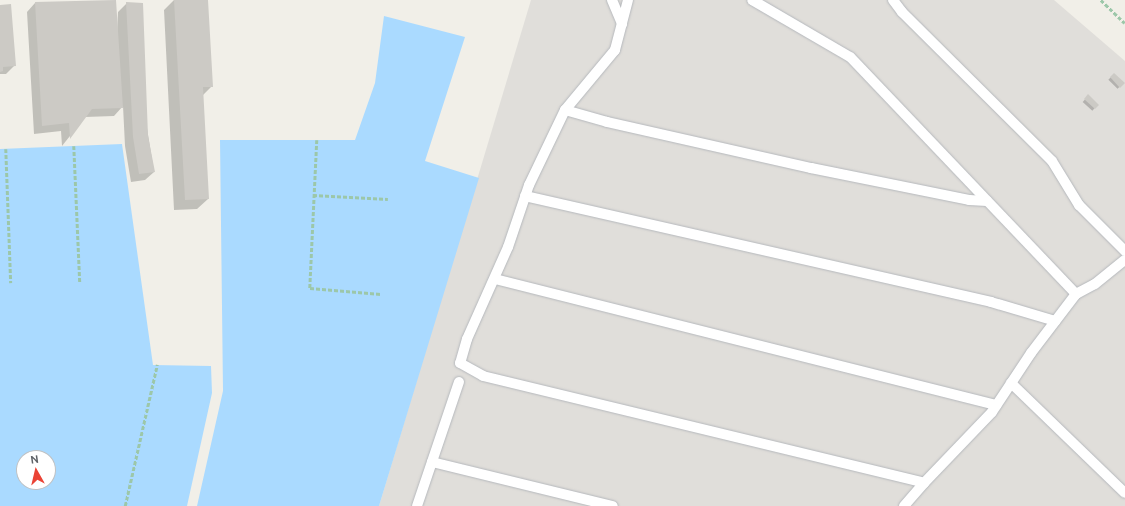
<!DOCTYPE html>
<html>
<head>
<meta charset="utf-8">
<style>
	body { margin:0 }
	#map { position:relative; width:1125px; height:506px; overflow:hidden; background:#f1efe8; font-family:Ubuntu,sans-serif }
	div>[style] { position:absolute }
	.industrial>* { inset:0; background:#e0deda }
	.water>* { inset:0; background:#aadaff }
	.shadow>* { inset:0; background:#0003; transform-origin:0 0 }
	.building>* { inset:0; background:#cccac5 }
	.path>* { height:2.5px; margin-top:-1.25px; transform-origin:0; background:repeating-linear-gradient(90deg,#9cc7a9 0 4px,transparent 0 6px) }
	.roads { filter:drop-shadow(0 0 1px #b5b8bc) drop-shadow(0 0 1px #b5b8bc) }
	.lane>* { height:10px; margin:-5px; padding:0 5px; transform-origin:5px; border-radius:5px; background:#fff }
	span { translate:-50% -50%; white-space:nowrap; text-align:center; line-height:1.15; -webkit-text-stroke:4px #fff; paint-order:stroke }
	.north { position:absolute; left:16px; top:450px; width:40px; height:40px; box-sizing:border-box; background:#fff; border:1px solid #bfc1c3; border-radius:50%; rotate:352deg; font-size:11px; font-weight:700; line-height:16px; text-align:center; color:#5f6368 }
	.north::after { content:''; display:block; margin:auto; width:14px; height:18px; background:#ea4335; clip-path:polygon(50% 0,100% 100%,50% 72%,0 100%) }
</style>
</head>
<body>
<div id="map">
	<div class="industrial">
		<div style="clip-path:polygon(531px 0,1054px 0,1125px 61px,1125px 506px,379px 506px)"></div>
	</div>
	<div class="water">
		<div style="clip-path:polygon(384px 16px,465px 37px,425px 161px,479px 178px,379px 506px,197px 506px,223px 391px,220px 140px,355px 140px,375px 83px)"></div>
		<div style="clip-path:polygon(evenodd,122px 144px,153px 365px,211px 366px,212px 393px,187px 506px,0 506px,0 149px,122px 144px,24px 458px,48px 458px,48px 482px,24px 482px,24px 458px)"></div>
	</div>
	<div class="shadow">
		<div style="clip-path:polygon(174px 0,207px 0,212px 86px,202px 96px,208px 199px,197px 209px,174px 210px,164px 10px)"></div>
		<div style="clip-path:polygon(35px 3px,117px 35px,118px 12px,127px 3px,154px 172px,145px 180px,131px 182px,125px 146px,123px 106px,114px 116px,85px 117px,62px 146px,61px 131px,34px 134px,27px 12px)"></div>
		<div style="clip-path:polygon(0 6px,15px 65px,6px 74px,0 74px)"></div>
		<div style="left:1114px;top:74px;width:13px;height:8px;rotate:45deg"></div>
		<div style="left:1088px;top:96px;width:13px;height:8px;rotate:42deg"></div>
	</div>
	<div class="building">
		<div style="clip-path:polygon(116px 0,123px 108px,92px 109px,70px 139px,69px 123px,42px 126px,35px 2px)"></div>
		<div style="clip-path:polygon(174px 0,208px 0,213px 87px,203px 87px,209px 199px,185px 200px)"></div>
		<div style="clip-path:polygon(126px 2px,143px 3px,148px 136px,155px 172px,139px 174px,133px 137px)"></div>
		<div style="clip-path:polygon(11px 4px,16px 66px,3px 67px,3px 71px,0 72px,0 5px)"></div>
		<div style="clip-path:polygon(1114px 73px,1125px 83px,1120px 88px,1110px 77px)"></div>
		<div style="clip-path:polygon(1088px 94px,1099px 105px,1095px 109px,1084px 99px)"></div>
	</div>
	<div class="path">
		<div style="left:1101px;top:0;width:33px;rotate:44deg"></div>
		<div style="left:317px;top:140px;width:148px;rotate:92.7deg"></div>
		<div style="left:310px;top:288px;width:71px;rotate:4.8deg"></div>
		<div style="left:74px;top:146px;width:137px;rotate:87.5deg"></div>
		<div style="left:6px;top:149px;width:134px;rotate:87.9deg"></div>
		<div style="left:313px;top:195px;width:75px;rotate:3.1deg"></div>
		<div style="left:125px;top:506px;width:145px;rotate:-77.2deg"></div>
	</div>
	<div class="roads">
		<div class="lane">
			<div style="left:612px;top:0;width:26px;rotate:67deg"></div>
			<div style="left:628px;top:0;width:52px;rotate:104.6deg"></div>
			<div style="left:615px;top:50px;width:78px;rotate:129.8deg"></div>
			<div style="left:565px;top:110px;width:83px;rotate:115.6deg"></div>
			<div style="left:529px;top:185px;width:65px;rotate:108.7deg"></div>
			<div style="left:508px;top:247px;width:101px;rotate:114deg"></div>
			<div style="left:467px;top:339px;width:25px;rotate:106deg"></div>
			<div style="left:460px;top:363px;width:26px;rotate:29deg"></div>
			<div style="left:483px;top:376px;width:454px;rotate:13.6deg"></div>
			<div style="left:924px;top:483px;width:98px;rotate:-46.2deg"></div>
			<div style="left:992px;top:412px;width:71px;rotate:-56.5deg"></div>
			<div style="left:1031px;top:353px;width:74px;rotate:-52.7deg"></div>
			<div style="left:1076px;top:294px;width:327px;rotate:-133.6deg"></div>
			<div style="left:850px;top:57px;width:113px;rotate:-149.8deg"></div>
			<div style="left:893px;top:0;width:15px;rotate:53deg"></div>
			<div style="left:902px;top:12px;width:211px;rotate:44.8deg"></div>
			<div style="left:1052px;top:161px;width:52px;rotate:58.5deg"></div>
			<div style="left:1079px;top:205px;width:65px;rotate:45deg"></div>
			<div style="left:565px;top:110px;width:44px;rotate:15.9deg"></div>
			<div style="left:607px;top:122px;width:209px;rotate:12.7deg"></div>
			<div style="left:811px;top:168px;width:161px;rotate:11.4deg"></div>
			<div style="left:969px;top:200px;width:18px;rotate:3deg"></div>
			<div style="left:525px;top:196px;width:478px;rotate:12.8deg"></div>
			<div style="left:991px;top:302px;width:67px;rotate:16.5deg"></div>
			<div style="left:495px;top:279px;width:517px;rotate:14.12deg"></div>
			<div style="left:1076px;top:294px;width:21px;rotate:-28deg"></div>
			<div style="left:1095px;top:284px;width:38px;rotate:-39deg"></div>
			<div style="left:1011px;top:383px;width:158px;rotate:44deg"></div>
			<div style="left:432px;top:462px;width:186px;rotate:13.7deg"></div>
			<div style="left:417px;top:506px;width:131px;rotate:-71.3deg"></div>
			<div style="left:904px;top:506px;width:30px;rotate:-49deg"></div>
		</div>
	</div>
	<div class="north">N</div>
</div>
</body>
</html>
